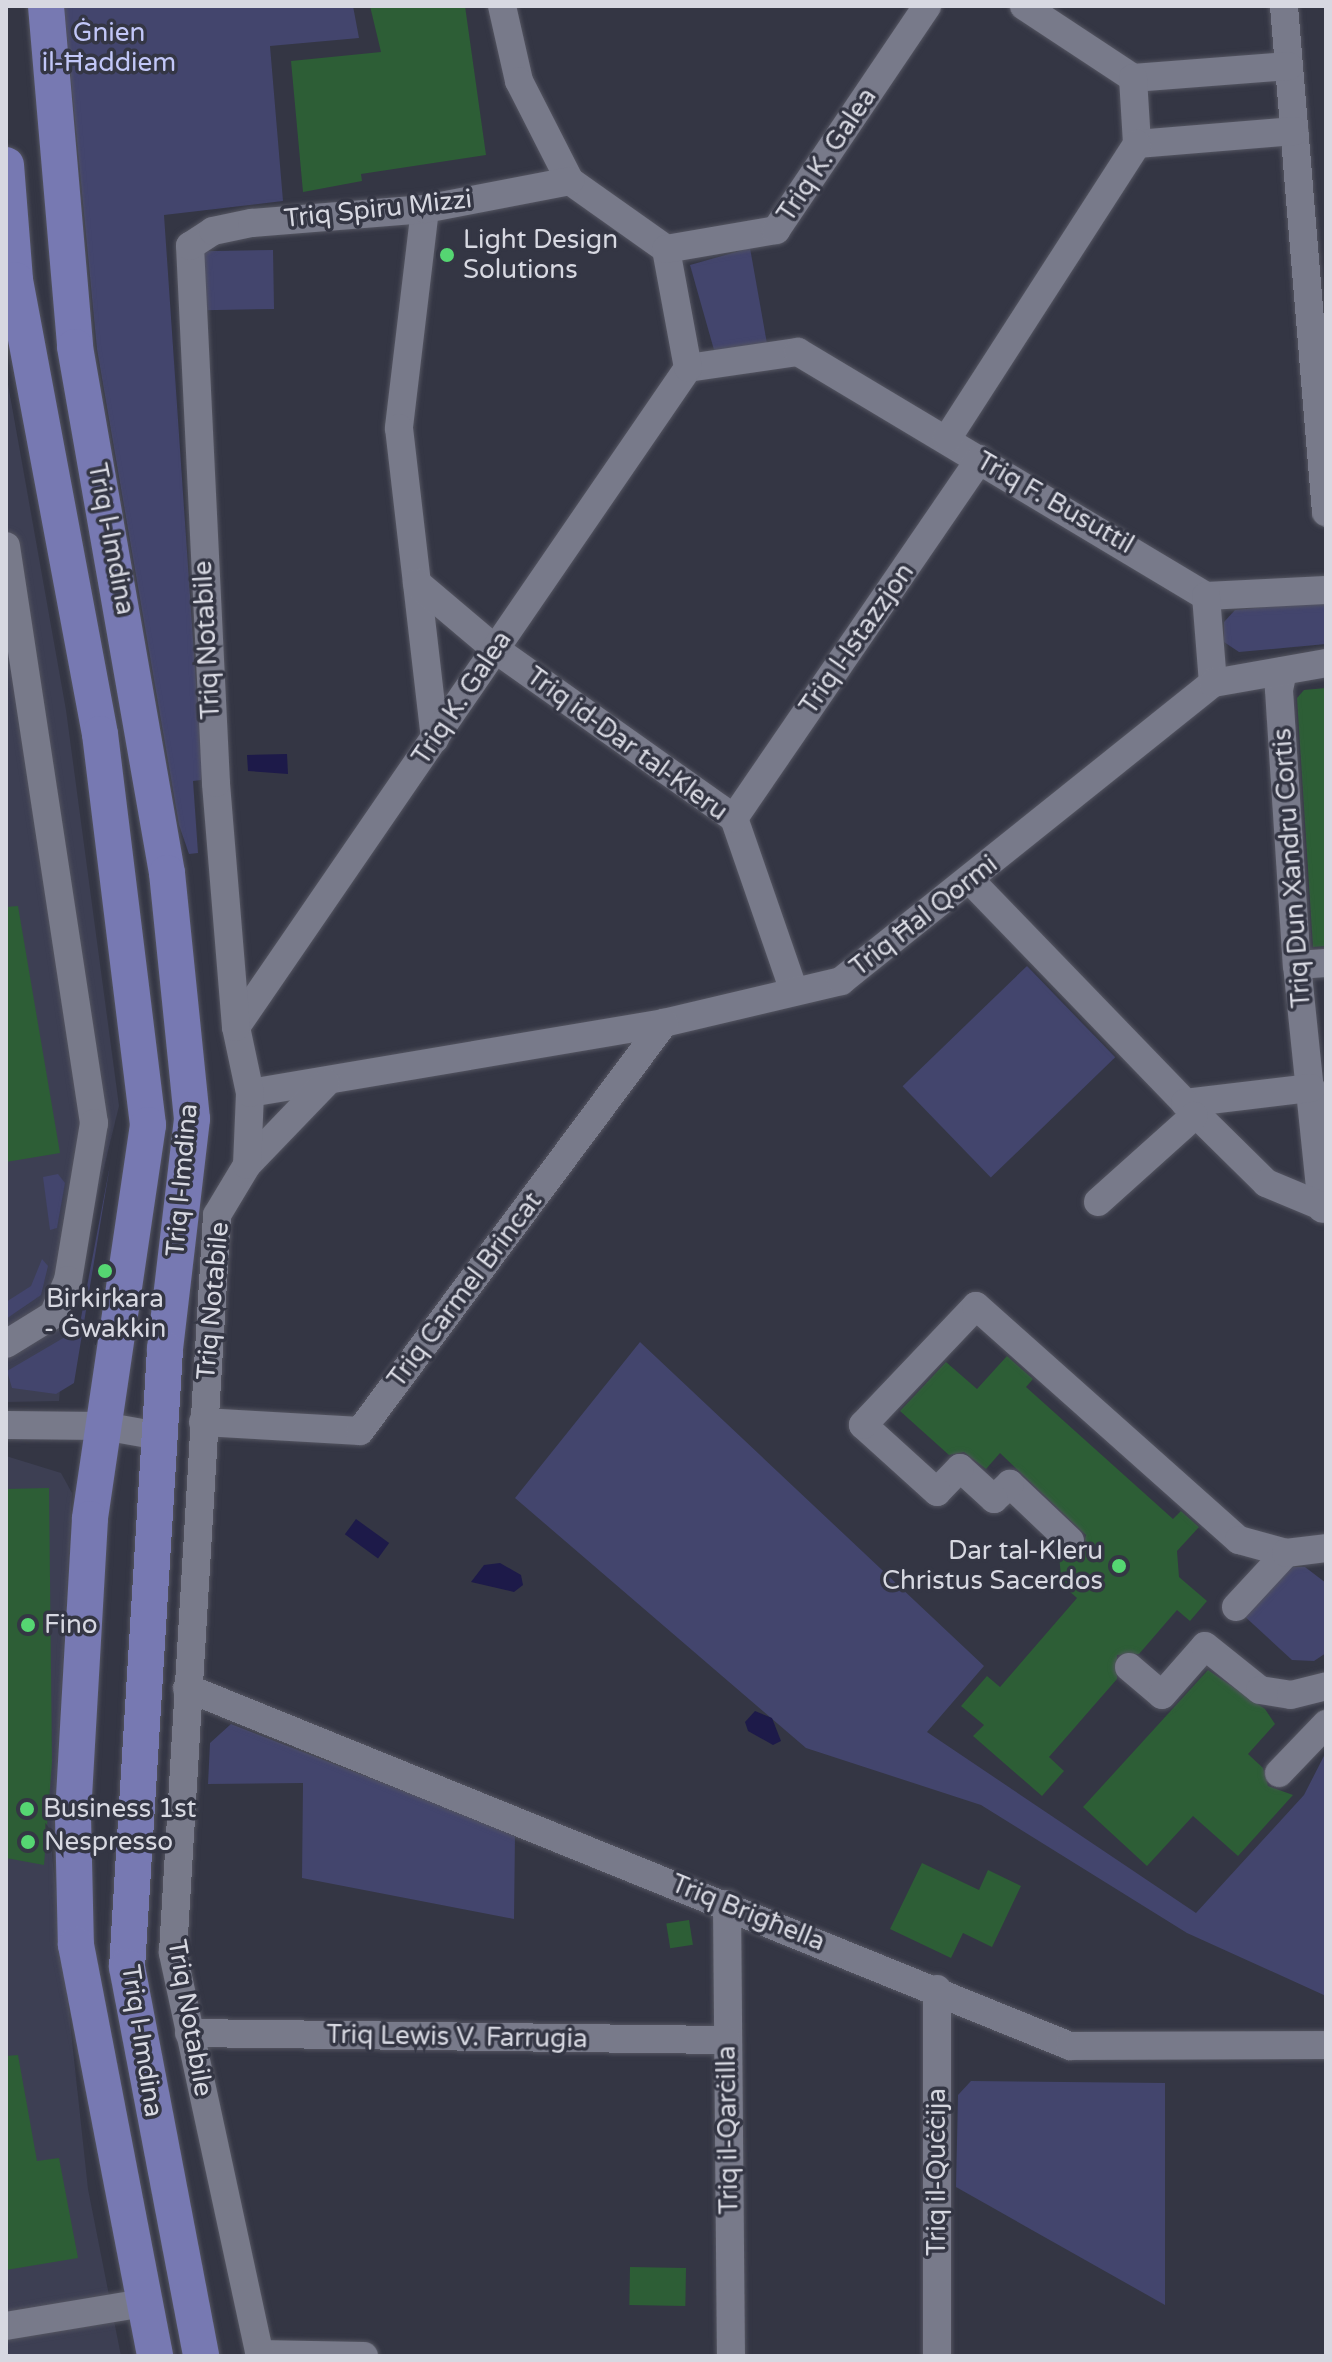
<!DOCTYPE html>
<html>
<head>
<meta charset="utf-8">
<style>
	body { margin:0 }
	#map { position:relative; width:1332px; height:2362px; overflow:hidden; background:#343644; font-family:"Varela Round",sans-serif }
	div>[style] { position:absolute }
	.built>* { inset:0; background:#3d3f53 }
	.green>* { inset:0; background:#43456d; transform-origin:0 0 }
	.water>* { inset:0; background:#1d1a49; transform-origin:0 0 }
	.building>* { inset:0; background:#2d5e36; transform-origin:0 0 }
	.roads { filter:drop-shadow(0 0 2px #545561) drop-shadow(0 0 2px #545561) }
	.minor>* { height:28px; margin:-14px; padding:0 14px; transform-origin:14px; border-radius:14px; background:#787a8a }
	.major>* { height:36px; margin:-18px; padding:0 18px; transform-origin:18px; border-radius:18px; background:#7779b2 }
	.dots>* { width:22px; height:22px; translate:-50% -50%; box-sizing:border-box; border:4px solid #343644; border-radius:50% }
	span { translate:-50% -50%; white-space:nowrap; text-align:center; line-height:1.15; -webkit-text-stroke:7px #343644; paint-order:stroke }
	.park-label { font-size:26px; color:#c2c7f8 }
	.street-label { font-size:26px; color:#d7d8e1 }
	.poi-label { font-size:26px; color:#d7d8e1 }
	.left { translate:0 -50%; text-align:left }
	.right { translate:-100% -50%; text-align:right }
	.frame { position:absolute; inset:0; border:8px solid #d7d8e1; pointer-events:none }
</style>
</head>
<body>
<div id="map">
	<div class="built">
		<div style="clip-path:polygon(6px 373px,66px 710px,119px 1106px,66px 1323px,59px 1401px,6px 1402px)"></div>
		<div style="clip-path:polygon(6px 1456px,61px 1473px,72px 1493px,52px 1855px,88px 2189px,121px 2356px,6px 2356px)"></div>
	</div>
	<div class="green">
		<div style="clip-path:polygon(64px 6px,353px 6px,359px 38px,270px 46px,283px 201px,164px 215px,202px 771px,201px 780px,193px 781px,198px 853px,189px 854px,179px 825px,97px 349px)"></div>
		<div style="clip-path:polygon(750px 248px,769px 355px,716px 357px,690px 265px)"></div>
		<div style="left:273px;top:250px;width:59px;height:71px;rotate:89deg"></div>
		<div style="clip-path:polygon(1326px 601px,1326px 644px,1239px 652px,1224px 642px,1224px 622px,1235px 610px)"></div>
		<div style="left:1027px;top:966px;width:127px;height:173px;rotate:46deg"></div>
		<div style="clip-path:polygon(110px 1165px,74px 1383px,56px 1394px,12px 1388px,7px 1371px,65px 1337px,81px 1318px)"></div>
		<div style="clip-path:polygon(58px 1174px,65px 1183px,57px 1228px,50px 1230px,43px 1177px)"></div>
		<div style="clip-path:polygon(42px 1259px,48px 1266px,41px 1295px,6px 1319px,6px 1302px,31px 1286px)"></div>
		<div style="clip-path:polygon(640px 1342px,984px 1666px,927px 1732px,1196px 1913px,1304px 1795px,1326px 1752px,1326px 1996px,1187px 1933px,981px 1805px,806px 1748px,515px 1498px)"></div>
		<div style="clip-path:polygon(1284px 1567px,1305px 1567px,1326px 1583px,1326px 1653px,1314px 1661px,1292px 1660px,1241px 1613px)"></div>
		<div style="clip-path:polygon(231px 1724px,515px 1834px,514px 1919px,302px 1878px,303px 1783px,208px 1784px,210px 1743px)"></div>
		<div style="clip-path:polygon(971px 2081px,1165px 2083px,1165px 2305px,956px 2187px,958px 2095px)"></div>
	</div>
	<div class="water">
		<div style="clip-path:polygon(287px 754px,288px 774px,248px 771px,247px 755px)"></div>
		<div style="left:356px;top:1519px;width:41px;height:19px;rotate:36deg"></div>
		<div style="clip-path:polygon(500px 1563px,521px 1575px,523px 1585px,514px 1592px,471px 1582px,484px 1565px)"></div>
		<div style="clip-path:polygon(755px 1711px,772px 1718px,781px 1741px,773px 1745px,748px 1731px,745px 1722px)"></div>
	</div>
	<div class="building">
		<div style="clip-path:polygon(370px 6px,465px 6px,486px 155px,361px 174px,362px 181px,303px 192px,291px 61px,381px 52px)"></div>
		<div style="clip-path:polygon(1326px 688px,1326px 946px,1313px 947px,1297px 698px,1304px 690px)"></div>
		<div style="clip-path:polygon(18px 906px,60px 1153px,6px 1162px,6px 907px)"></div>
		<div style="clip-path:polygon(1007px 1356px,1033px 1379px,1026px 1387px,1173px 1519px,1181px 1511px,1199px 1527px,1177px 1551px,1179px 1577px,1207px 1601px,1190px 1621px,1177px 1610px,1139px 1654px,1117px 1655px,1117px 1679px,1049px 1757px,1064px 1771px,1042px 1796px,973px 1736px,984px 1725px,961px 1706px,987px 1676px,1000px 1687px,1077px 1598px,1062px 1585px,1059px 1556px,1082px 1553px,1086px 1535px,1000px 1453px,986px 1469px,964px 1452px,949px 1455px,900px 1411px,946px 1362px,977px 1389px)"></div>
		<div style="clip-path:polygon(49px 1488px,52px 1762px,44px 1865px,6px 1858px,6px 1489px)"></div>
		<div style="clip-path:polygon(1208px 1670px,1265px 1709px,1275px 1724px,1248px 1754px,1263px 1768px,1268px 1786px,1293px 1795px,1238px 1856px,1193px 1816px,1147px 1866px,1083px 1807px)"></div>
		<div style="clip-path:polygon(922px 1863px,979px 1890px,988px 1870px,1021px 1886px,992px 1947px,963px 1933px,951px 1958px,890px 1929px)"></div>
		<div style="left:689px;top:1920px;width:25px;height:23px;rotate:81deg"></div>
		<div style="clip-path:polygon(18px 2055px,37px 2161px,59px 2158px,78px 2258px,6px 2270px,6px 2056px)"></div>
		<div style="left:630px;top:2267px;width:56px;height:38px;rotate:1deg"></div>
	</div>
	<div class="roads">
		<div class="minor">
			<div style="left:502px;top:6px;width:77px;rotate:77.2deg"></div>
			<div style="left:519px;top:81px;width:112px;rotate:63deg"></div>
			<div style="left:570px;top:181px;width:118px;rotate:35.3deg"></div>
			<div style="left:1024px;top:6px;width:131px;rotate:33.4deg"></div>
			<div style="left:1284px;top:6px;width:508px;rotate:85.26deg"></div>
			<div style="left:1133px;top:78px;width:156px;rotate:-4.4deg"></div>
			<div style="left:1133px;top:78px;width:66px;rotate:86.5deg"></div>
			<div style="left:1137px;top:144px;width:158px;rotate:-4.7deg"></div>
			<div style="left:425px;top:209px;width:221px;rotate:96.8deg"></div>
			<div style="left:399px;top:428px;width:313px;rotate:83.4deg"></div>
			<div style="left:688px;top:368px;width:111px;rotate:-8.3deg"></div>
			<div style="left:798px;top:352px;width:475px;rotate:30.9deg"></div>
			<div style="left:1206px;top:596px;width:120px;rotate:-2.9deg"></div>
			<div style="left:947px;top:439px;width:351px;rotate:-57.2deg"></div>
			<div style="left:6px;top:546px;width:584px;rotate:81.33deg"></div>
			<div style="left:94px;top:1123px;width:159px;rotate:99.4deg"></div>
			<div style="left:68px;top:1280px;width:38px;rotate:113deg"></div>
			<div style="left:53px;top:1315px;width:55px;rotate:148.3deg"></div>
			<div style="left:417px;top:583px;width:102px;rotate:40.2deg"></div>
			<div style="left:495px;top:649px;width:293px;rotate:35.3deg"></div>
			<div style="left:734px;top:818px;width:183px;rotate:70.9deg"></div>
			<div style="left:1206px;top:596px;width:87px;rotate:85.4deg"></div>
			<div style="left:1283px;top:671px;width:19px;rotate:102deg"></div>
			<div style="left:1279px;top:690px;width:276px;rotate:86.3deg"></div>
			<div style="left:1297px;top:965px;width:245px;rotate:84.1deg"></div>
			<div style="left:734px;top:818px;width:435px;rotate:-55.6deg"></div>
			<div style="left:970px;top:880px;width:310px;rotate:46deg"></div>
			<div style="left:1185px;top:1103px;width:127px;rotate:-6.8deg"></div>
			<div style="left:1297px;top:965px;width:29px;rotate:-4deg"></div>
			<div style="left:236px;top:1027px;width:799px;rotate:-55.55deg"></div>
			<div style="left:688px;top:368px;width:121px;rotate:-100.5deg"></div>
			<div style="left:666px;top:249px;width:112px;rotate:-9.8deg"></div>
			<div style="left:776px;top:230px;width:270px;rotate:-56deg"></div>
			<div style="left:250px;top:1093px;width:420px;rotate:-9.6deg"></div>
			<div style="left:664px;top:1023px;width:182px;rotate:-13.3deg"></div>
			<div style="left:841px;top:981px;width:477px;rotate:-38.7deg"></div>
			<div style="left:1213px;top:683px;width:115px;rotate:-10deg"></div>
			<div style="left:1185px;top:1103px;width:114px;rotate:44.6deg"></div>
			<div style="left:1266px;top:1183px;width:65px;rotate:22.6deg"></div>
			<div style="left:247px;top:1165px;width:114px;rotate:-46.1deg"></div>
			<div style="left:1098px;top:1202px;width:129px;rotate:-41.9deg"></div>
			<div style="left:203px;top:1422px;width:157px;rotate:3.3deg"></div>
			<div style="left:360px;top:1431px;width:509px;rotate:-53.31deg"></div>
			<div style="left:6px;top:1425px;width:97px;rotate:0.6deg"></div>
			<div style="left:103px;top:1426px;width:57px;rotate:10.1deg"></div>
			<div style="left:1070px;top:1541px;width:83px;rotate:-136.5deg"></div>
			<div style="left:1010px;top:1484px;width:22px;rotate:137deg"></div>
			<div style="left:994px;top:1499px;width:46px;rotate:-137.6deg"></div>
			<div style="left:960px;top:1468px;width:33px;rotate:134deg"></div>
			<div style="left:937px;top:1492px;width:100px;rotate:-137.8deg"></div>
			<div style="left:863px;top:1425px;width:164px;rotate:-46.5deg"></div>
			<div style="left:976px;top:1306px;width:352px;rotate:41.7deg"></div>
			<div style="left:1239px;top:1540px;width:49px;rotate:15.5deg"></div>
			<div style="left:1236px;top:1607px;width:74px;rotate:-47.2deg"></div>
			<div style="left:1286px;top:1553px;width:40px;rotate:-7.1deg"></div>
			<div style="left:1129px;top:1667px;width:43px;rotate:40.3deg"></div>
			<div style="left:1162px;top:1695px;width:65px;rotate:-48.7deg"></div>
			<div style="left:1205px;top:1646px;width:70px;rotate:38.7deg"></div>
			<div style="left:1260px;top:1690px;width:31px;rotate:9deg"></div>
			<div style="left:1291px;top:1695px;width:36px;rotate:-14deg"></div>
			<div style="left:187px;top:1688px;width:953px;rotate:22.07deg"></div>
			<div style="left:1070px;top:2046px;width:256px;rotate:-0.2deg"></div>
			<div style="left:1279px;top:1773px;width:68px;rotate:-46.2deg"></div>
			<div style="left:727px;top:1904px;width:452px;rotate:89.5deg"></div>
			<div style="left:937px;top:1989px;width:367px;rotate:90deg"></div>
			<div style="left:189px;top:2033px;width:537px;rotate:0.75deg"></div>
			<div style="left:6px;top:2326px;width:140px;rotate:-9.5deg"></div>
			<div style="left:259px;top:2354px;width:105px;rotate:1.1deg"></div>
			<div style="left:260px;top:2356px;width:413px;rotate:-102.2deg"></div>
			<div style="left:173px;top:1952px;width:738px;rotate:-86.58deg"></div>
			<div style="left:217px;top:1215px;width:58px;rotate:-59deg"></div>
			<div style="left:247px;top:1165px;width:72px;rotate:-87.6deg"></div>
			<div style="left:250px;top:1093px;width:67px;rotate:-102deg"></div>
			<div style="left:236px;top:1027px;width:245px;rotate:-94.7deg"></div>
			<div style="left:216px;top:783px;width:538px;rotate:-92.77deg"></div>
			<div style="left:190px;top:246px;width:27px;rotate:-33deg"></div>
			<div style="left:213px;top:231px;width:40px;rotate:-12deg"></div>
			<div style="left:252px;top:223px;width:174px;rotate:-4.6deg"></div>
			<div style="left:425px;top:209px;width:148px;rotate:-10.9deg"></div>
		</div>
		<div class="major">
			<div style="left:46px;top:6px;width:342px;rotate:85.1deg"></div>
			<div style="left:75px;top:347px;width:534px;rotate:80.08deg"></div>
			<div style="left:167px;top:873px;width:247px;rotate:84.2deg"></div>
			<div style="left:192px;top:1119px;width:233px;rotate:96.7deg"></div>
			<div style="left:165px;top:1350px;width:618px;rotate:93.52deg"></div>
			<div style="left:127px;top:1967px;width:396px;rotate:79.2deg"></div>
			<div style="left:6px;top:165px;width:115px;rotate:85.5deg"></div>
			<div style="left:15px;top:280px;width:462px;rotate:79.4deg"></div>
			<div style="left:100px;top:734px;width:394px;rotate:83deg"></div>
			<div style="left:148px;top:1125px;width:398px;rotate:98.4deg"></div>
			<div style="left:90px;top:1519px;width:298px;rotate:93.3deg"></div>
			<div style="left:73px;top:1817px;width:128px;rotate:88.7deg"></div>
			<div style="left:76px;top:1945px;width:419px;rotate:79.1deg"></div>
		</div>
	</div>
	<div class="dots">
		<div style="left:447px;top:255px;background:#55d672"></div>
		<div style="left:105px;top:1271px;background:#55d672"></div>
		<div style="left:1119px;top:1566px;background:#55d672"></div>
		<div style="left:28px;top:1625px;background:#55d672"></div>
		<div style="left:27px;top:1809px;background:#55d672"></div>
		<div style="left:28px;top:1842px;background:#55d672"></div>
	</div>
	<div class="park-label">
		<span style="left:109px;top:48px">Ġnien<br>il-Ħaddiem</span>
	</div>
	<div class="street-label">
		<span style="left:827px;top:155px;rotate:-56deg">Triq K. Galea</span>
		<span style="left:378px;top:209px;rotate:-6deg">Triq Spiru Mizzi</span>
		<span style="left:1055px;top:503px;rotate:30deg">Triq F. Busuttil</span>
		<span style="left:111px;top:539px;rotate:79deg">Triq l-Imdina</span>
		<span style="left:857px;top:639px;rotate:-55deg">Triq l-Istazzjon</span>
		<span style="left:207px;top:640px;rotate:-93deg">Triq Notabile</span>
		<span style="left:462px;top:698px;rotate:-56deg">Triq K. Galea</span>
		<span style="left:627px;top:744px;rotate:36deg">Triq id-Dar tal-Kleru</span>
		<span style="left:1292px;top:868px;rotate:-94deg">Triq Dun Xandru Cortis</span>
		<span style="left:924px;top:916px;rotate:-38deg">Triq Ħal Qormi</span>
		<span style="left:182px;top:1180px;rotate:-85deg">Triq l-Imdina</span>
		<span style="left:465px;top:1290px;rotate:-53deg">Triq Carmel Brincat</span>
		<span style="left:213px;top:1301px;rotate:-85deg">Triq Notabile</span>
		<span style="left:748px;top:1913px;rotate:22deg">Triq Brigħella</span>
		<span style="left:190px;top:2018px;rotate:80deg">Triq Notabile</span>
		<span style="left:457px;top:2037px;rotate:1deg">Triq Lewis V. Farrugia</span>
		<span style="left:142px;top:2041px;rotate:81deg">Triq l-Imdina</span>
		<span style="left:728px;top:2130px;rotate:-91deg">Triq il-Qarċilla</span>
		<span style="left:937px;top:2172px;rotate:-90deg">Triq il-Quċċija</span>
	</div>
	<div class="poi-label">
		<span class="left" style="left:463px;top:255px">Light Design<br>Solutions</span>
		<span style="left:105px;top:1314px">Birkirkara<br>- Ġwakkin</span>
		<span class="right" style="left:1103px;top:1566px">Dar tal-Kleru<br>Christus Sacerdos</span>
		<span class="left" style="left:44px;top:1625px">Fino</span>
		<span class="left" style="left:43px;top:1809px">Business 1st</span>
		<span class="left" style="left:44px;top:1842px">Nespresso</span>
	</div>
	<div class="frame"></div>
</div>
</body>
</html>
